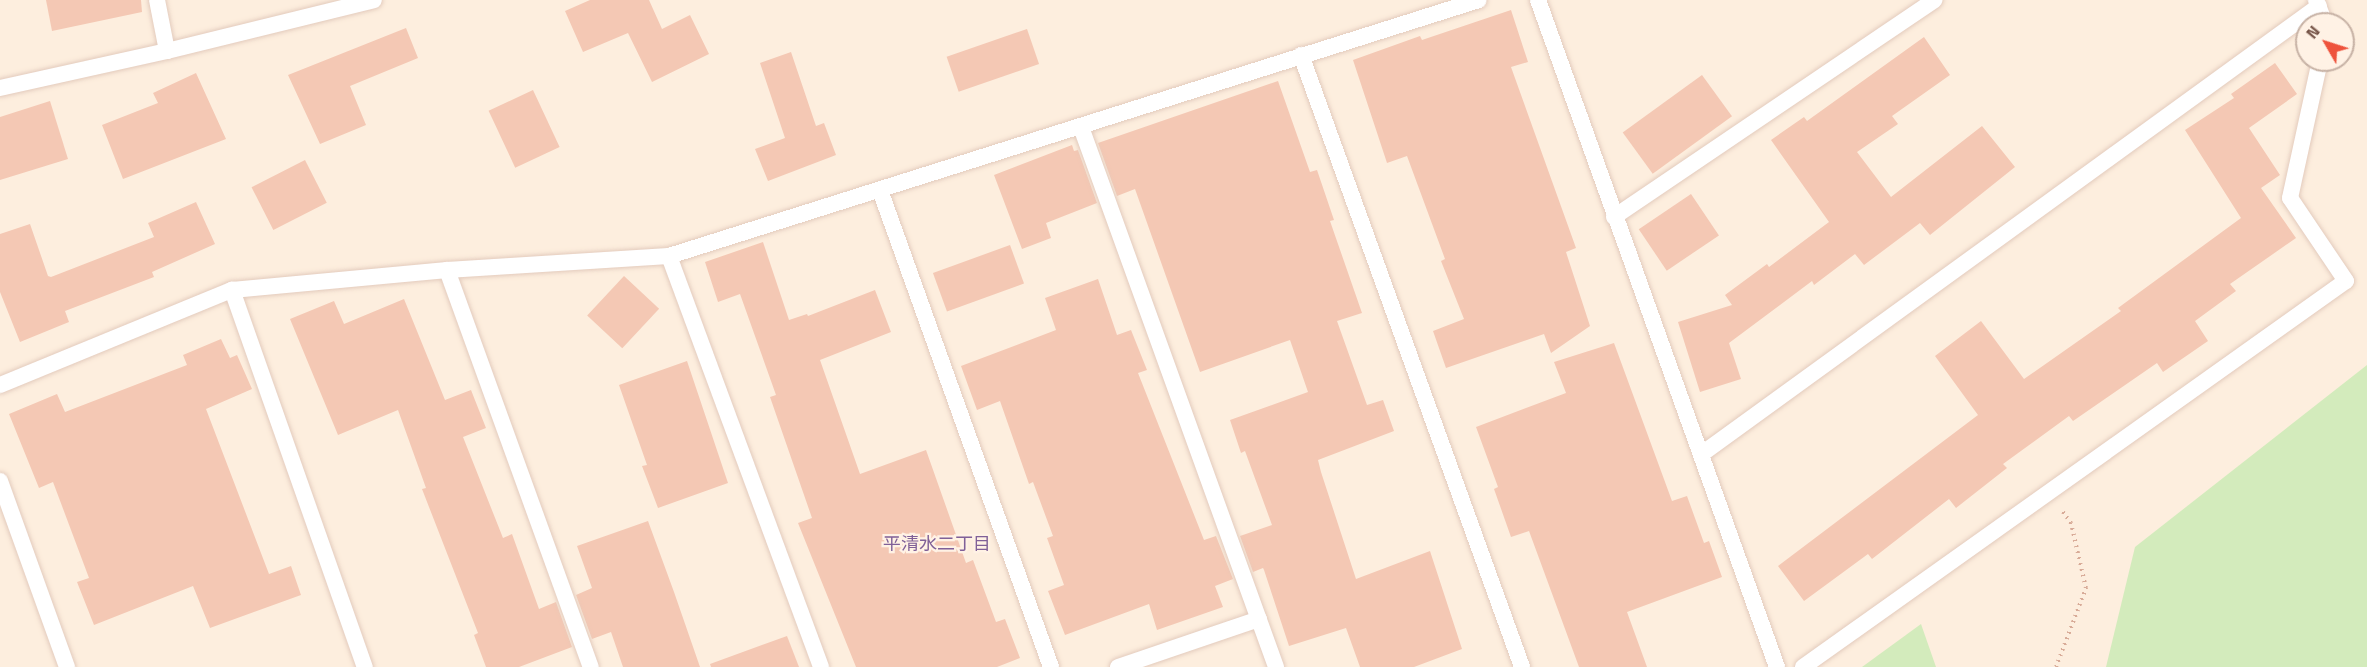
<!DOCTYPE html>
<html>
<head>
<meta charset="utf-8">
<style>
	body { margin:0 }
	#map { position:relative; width:2367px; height:667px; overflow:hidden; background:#fdeede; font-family:"Titillium Web","Noto Sans JP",sans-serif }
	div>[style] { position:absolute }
	.green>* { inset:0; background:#d3ebbc }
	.building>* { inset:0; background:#f4c8b4; transform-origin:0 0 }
	.path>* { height:4px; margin-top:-2px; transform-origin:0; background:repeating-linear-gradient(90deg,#d8ab98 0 1.5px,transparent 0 6px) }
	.roads { filter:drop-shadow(0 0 2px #e3cbbd) drop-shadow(0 0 2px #e3cbbd) }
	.lane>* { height:16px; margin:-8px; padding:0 8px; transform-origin:8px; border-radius:8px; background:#fff }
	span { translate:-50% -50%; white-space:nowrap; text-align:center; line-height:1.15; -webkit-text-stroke:4.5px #fff2e5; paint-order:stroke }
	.neighbourhood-label { font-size:18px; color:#806098 }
	.north { position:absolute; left:2295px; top:12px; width:60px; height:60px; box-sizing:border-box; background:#fff2e5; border:2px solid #c7b2a5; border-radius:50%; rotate:309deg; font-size:16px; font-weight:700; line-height:24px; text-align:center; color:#745245 }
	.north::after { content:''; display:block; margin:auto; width:21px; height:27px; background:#ee533c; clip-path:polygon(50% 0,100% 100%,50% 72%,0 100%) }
</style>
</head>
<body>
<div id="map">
	<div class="green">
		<div style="clip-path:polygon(2367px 365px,2367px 667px,2106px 667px,2135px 547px)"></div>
		<div style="clip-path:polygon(1921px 624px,1936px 667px,1862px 667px)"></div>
	</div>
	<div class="building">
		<div style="clip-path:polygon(46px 0,141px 0,142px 12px,52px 31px)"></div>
		<div style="clip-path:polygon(590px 0,649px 0,662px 29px,690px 15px,709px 54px,652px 82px,628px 33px,583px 52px,565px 11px)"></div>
		<div style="clip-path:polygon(1511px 10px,1528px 62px,1511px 67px,1576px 248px,1566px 252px,1590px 326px,1551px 353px,1544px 334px,1446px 368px,1433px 331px,1464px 319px,1441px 261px,1445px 259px,1407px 156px,1387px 163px,1353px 60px,1420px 36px,1422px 40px)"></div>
		<div style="clip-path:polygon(406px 28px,418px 58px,350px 86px,366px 125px,320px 144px,288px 75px)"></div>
		<div style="left:1027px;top:29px;width:37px;height:85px;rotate:71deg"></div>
		<div style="clip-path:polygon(1924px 37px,1950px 75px,1892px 116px,1898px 124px,1857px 152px,1891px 197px,1982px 126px,2015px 167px,1930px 235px,1920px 223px,1864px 265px,1855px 254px,1814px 285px,1812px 281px,1729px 343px,1741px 379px,1700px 392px,1678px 322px,1732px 305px,1725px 295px,1767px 264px,1769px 267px,1829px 222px,1771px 140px,1804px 117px,1807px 121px)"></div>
		<div style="clip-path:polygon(791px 52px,816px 126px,824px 123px,836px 155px,768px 181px,755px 149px,785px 138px,760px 63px)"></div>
		<div style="clip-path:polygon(2275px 63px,2297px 94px,2249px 128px,2280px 175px,2261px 188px,2296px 238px,2230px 284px,2236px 291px,2195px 321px,2208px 341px,2163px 372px,2157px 363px,2073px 421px,2069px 416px,2003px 464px,2007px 468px,1956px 508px,1949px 499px,1872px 559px,1868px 554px,1804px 601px,1778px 566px,1978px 415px,1935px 356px,1981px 321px,2024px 379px,2121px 311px,2118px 308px,2241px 218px,2185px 130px,2234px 98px,2231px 94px)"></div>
		<div style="clip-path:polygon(196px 73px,226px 139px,123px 179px,102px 125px,158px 103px,153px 93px)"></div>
		<div style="left:1702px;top:75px;width:51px;height:98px;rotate:54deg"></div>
		<div style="clip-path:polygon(1278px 81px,1310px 172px,1317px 170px,1334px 220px,1330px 221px,1362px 313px,1337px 321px,1367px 405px,1383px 400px,1394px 431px,1318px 460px,1321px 472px,1356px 579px,1430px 551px,1462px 649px,1414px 667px,1360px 667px,1346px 628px,1289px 646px,1264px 570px,1263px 568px,1253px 572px,1240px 536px,1272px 525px,1245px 451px,1241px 453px,1230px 420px,1308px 392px,1290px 340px,1200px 372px,1135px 189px,1117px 196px,1098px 143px)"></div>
		<div style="left:533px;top:90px;width:63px;height:49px;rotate:65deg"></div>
		<div style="clip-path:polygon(50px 101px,68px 159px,0 180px,0 117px)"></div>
		<div style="clip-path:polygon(1072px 145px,1074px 151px,1078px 150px,1097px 203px,1046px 223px,1051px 238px,1022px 249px,994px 175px)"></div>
		<div style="left:305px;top:160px;width:48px;height:60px;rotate:63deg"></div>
		<div style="left:1691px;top:194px;width:50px;height:63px;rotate:56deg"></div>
		<div style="clip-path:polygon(196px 202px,215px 244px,152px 272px,154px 277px,65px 311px,69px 322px,20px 342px,0 292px,0 234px,30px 224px,48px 276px,51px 277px,154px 237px,148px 223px)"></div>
		<div style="clip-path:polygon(763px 242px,789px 320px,807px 314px,808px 316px,875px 290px,891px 332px,820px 360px,860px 474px,926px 450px,966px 563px,973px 560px,996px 622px,1005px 619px,1020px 658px,997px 667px,856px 667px,798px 523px,812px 518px,770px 397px,776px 395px,740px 294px,718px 302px,705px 262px)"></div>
		<div style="left:1010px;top:245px;width:41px;height:82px;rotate:70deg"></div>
		<div style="left:624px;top:276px;width:48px;height:54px;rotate:43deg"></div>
		<div style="clip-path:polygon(1098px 279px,1117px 335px,1131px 330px,1147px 370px,1138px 373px,1204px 540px,1216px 536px,1233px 579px,1215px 586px,1223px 607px,1157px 630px,1149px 604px,1065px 635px,1048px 591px,1064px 585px,1047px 538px,1053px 536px,1033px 482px,1029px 484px,1000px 401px,977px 410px,961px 366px,1056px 330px,1045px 298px)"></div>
		<div style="clip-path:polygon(404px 299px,445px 400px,471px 390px,486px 428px,463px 437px,503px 538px,512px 534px,539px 609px,556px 602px,572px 647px,519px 667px,486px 667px,474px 635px,478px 633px,422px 489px,426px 488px,398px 410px,338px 435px,290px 319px,334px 301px,344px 324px)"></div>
		<div style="clip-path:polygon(221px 339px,230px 358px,237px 355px,252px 389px,206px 409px,269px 574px,291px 566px,301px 595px,210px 628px,193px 586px,94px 625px,77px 582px,89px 578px,53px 482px,39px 488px,9px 414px,57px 394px,65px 412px,187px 365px,183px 355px)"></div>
		<div style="clip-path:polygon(1614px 343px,1672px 501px,1687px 496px,1704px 543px,1709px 541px,1722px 577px,1627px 612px,1647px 667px,1579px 667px,1529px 531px,1511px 537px,1494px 489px,1498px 487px,1476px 427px,1566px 393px,1554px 362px)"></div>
		<div style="clip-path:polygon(687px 361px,728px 483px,658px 508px,642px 466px,647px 465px,619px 385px)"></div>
		<div style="clip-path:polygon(648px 521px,674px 592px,700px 667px,623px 667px,611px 632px,592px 639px,576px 595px,592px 588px,577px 546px)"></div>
		<div style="clip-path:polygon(787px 636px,799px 667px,711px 667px,710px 664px)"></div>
	</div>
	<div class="path">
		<div style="left:2056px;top:667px;width:85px;rotate:-69.2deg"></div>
		<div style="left:2086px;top:588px;width:67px;rotate:-103deg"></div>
		<div style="left:2071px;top:523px;width:14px;rotate:-126deg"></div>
	</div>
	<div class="roads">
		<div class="lane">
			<div style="left:157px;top:0;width:52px;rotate:78.9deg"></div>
			<div style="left:1538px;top:0;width:709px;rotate:70.29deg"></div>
			<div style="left:2316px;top:0;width:26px;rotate:69deg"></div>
			<div style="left:1301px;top:55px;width:651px;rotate:70.14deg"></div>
			<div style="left:0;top:88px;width:171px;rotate:-12.5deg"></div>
			<div style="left:167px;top:51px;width:213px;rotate:-13.8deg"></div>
			<div style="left:1081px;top:127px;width:574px;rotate:70.14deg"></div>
			<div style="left:880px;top:190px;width:507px;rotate:70.28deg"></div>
			<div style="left:1614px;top:217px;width:387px;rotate:-34.1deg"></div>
			<div style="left:669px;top:256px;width:438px;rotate:69.7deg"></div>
			<div style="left:447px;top:270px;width:422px;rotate:70.1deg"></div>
			<div style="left:232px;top:290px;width:400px;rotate:70.6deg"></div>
			<div style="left:0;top:385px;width:251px;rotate:-22.3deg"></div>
			<div style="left:232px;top:290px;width:216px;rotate:-5.3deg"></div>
			<div style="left:447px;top:270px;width:222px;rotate:-3.6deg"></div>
			<div style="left:669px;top:256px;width:849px;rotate:-17.54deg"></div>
			<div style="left:1703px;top:453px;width:761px;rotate:-35.97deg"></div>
			<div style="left:0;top:481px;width:198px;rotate:70.2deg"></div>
			<div style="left:1118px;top:667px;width:149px;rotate:-18.8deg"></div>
			<div style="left:1803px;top:667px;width:666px;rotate:-35.41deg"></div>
			<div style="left:2346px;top:281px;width:100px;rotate:-124deg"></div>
			<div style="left:2290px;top:198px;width:141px;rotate:-77.7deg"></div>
		</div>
	</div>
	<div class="neighbourhood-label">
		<span style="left:937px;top:544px">平清水二丁目</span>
	</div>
	<div class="north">N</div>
</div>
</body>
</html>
